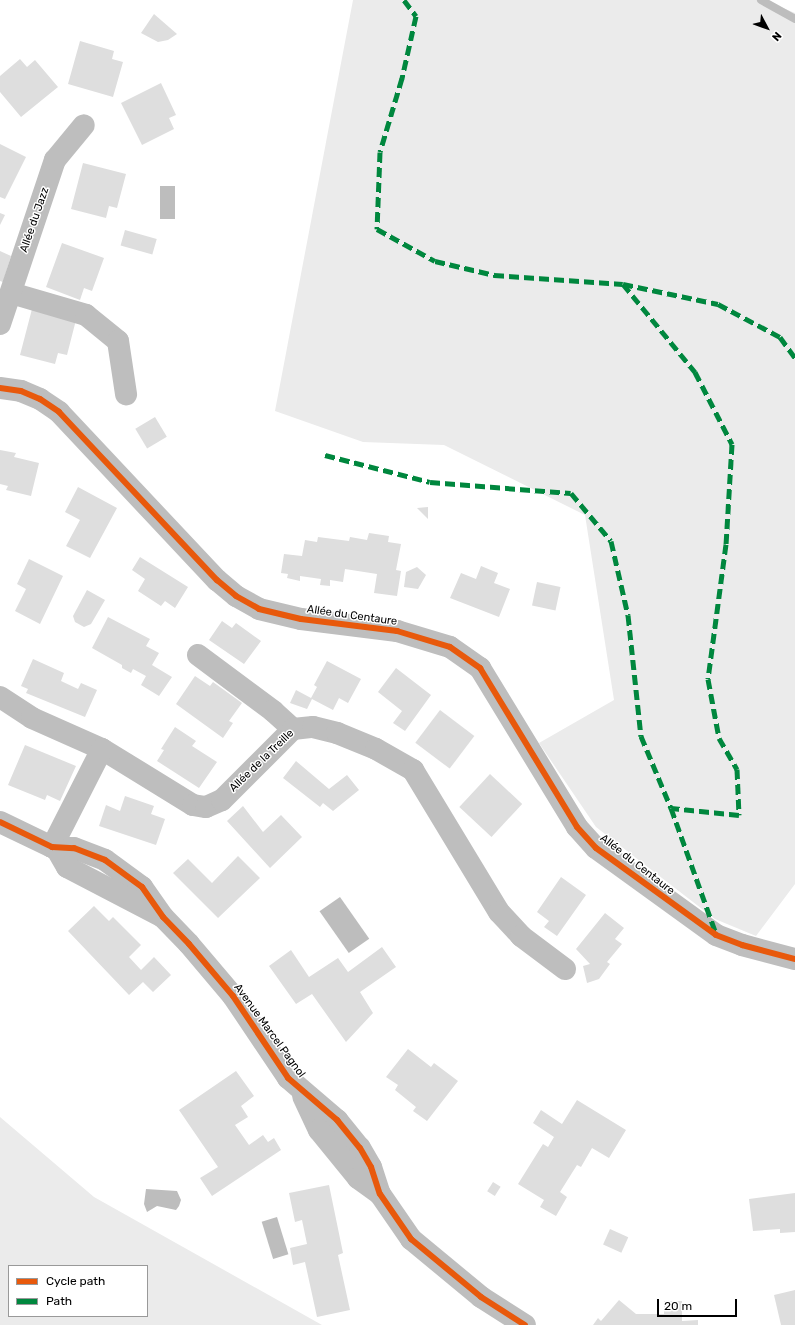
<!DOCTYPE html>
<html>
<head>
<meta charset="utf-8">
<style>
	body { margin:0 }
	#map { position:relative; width:795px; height:1325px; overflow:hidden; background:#fff; font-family:Rubik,sans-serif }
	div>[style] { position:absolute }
	.green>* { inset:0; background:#ebebeb }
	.water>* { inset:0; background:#bdbdbd; transform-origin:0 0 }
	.stream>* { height:8px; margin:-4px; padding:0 4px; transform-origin:4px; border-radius:4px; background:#bdbdbd }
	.building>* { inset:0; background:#dedede; transform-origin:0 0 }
	.minor>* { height:22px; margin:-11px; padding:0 11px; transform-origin:11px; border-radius:11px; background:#bebebe }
	.quiet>* { height:5px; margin-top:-2.5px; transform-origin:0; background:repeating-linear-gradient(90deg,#00873e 0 10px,transparent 0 15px) }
	.cycleway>* { height:6px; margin:-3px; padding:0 3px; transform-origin:3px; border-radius:3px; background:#e8590c }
	span { translate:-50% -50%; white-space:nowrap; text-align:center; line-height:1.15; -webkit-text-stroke:3px #fff; paint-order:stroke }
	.street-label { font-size:11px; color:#000 }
	.legend { position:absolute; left:8px; top:1265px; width:140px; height:52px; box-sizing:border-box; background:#fff; border:1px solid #999; margin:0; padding:5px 7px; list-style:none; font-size:12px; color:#000 }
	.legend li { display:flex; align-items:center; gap:8px; height:20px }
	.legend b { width:20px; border:1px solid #999 }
	.north { position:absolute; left:747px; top:8px; width:40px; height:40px; -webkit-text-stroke:3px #fff; paint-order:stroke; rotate:131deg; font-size:11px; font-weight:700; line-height:16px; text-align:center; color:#000 }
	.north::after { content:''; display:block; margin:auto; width:14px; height:18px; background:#000; clip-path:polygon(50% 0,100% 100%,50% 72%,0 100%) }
	.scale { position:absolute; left:657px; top:1299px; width:80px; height:18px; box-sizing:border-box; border:2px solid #000; border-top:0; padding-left:5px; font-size:12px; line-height:14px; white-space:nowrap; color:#000; -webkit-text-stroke:3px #fff; paint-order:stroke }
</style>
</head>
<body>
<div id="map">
	<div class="green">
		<div style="clip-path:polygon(353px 0,764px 0,795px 13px,795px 884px,756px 936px,715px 919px,596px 827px,539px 743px,614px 700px,585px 515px,444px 445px,363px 442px,275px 411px)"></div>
		<div style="clip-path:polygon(evenodd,0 1117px,94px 1197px,322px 1325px,0 1325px,0 1117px,9px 1266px,147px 1266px,147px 1316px,9px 1316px,9px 1266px)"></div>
	</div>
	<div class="water">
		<div style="left:160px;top:186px;width:15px;height:33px"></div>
		<div style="left:340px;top:897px;width:51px;height:25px;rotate:55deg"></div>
		<div style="clip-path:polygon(146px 1189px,177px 1191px,181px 1200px,179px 1206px,176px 1210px,157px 1206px,147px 1212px,144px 1204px)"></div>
		<div style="left:277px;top:1217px;width:39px;height:16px;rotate:73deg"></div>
	</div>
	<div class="stream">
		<div style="left:761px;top:0;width:39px;rotate:29deg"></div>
	</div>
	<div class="building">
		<div style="clip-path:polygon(154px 14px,177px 34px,168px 40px,158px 42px,141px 33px)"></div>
		<div style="clip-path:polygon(80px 41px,114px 51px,112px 59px,123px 62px,113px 97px,68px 84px)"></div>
		<div style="clip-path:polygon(20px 59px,27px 67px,35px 60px,58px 87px,21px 117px,0 92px,0 76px)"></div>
		<div style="clip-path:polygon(161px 83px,176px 115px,169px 118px,174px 129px,142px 145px,121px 103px)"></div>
		<div style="clip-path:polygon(0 144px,26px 157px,5px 199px,0 197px)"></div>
		<div style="clip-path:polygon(83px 163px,126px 174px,117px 208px,109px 206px,106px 218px,71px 209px)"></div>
		<div style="clip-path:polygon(0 213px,5px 215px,0 225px)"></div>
		<div style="left:125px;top:230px;width:33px;height:16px;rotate:16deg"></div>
		<div style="clip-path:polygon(62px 243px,104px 258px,92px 291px,84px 288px,80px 300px,46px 287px)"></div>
		<div style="clip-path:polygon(0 251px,11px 256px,3px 282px,0 281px)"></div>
		<div style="clip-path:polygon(32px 309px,76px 320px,67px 355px,58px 353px,55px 364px,20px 355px)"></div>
		<div style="left:155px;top:417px;width:23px;height:23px;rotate:59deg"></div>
		<div style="clip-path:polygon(0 450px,16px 453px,14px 457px,39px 463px,31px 496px,6px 490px,8px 486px,0 484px)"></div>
		<div style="clip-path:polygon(78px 487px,117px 508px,90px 558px,66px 546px,80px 520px,65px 512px)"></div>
		<div style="clip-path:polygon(428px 507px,428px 519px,417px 508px)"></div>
		<div style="clip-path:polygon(369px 533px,389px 536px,388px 542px,401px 544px,396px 570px,401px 571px,397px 596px,374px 593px,377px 574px,345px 569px,343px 582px,330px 580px,330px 586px,320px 585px,321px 579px,300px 576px,300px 581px,287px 578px,288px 574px,281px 573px,284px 554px,302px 556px,305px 540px,317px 542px,318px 537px,349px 541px,350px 537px,367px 540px)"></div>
		<div style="clip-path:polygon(140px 557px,188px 587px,175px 608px,165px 601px,161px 606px,138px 591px,145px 579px,132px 570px)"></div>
		<div style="clip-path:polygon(29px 559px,63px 576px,40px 624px,15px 611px,26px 589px,17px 584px)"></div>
		<div style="clip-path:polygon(481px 566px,498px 573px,494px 583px,510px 589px,499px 617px,450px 598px,461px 573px,476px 579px)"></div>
		<div style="clip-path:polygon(417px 567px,426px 575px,418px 589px,404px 587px,406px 572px)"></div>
		<div style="left:537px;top:582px;width:24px;height:24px;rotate:12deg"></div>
		<div style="clip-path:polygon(87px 590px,105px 600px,91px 624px,84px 627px,75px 622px,73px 616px)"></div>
		<div style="clip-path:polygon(108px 617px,150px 639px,146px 646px,159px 653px,152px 665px,172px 677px,159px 696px,141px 685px,146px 676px,133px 669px,131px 673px,122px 668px,122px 665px,92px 648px)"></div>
		<div style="clip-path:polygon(222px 621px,232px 628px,236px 623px,261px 641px,244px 664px,209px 640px)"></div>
		<div style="clip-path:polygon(33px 659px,64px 673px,61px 681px,78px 689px,81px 683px,97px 690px,85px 717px,26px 693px,28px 689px,21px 686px)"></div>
		<div style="clip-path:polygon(327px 661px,361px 679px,348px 703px,339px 698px,333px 710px,312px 699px,307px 709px,290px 703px,296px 690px,311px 698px,317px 687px,314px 685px)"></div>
		<div style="clip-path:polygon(396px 668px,431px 695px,405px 731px,393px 723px,402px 711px,378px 692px)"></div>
		<div style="clip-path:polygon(195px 676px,210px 686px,213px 682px,242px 703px,229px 721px,233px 723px,223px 738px,176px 704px)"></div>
		<div style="left:440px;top:710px;width:43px;height:41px;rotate:37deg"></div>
		<div style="clip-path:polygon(175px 727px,196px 741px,192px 746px,217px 762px,199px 788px,157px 761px,164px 750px,161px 749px)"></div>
		<div style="clip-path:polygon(25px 745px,76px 766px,60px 801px,47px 795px,45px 800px,8px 785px)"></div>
		<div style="clip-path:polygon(296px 761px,329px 789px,347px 775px,359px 790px,333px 811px,323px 803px,320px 807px,283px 778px)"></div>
		<div style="left:490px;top:774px;width:44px;height:45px;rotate:43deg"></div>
		<div style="clip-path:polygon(125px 796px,154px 806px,151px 814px,165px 819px,156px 845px,99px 826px,106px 805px,120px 811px)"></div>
		<div style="clip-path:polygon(243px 806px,263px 832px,281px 815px,302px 837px,270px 868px,227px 821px)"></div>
		<div style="clip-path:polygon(238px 856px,260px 878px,218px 918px,173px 873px,188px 859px,212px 883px)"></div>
		<div style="clip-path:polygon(561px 877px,586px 895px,557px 936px,544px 927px,549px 921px,537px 912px)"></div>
		<div style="clip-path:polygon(94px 906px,109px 921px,113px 917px,141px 945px,129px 957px,141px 970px,154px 957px,171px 975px,153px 992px,143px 982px,129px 995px,68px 931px)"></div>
		<div style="clip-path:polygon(605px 913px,624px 928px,615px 939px,622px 944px,607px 962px,610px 964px,599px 979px,587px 983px,583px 966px,590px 964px,576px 949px)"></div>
		<div style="clip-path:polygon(382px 947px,396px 967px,360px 992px,373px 1013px,346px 1042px,312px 994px,296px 1004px,269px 966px,291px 950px,309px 977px,338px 958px,348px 972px)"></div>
		<div style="clip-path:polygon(408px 1049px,431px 1067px,434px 1063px,458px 1081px,427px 1121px,413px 1111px,416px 1107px,395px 1090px,398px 1085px,386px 1077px)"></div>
		<div style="clip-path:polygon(236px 1071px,254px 1096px,241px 1106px,248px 1117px,235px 1125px,249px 1145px,263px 1135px,268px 1142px,274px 1138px,281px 1150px,212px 1196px,200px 1178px,218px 1167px,179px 1110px)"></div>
		<div style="clip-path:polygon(577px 1100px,626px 1130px,609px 1158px,592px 1148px,581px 1167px,577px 1165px,560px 1192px,567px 1197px,556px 1216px,540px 1207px,544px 1200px,518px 1184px,543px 1144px,548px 1147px,554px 1137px,533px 1123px,541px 1110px,562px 1124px)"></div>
		<div style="left:493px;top:1182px;width:9px;height:11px;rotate:32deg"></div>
		<div style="clip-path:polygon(329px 1185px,343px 1253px,338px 1255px,350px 1310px,317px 1317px,305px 1262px,293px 1265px,290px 1248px,307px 1244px,302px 1220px,295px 1222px,289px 1193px)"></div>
		<div style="clip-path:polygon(795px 1193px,795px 1232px,780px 1233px,780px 1229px,753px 1231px,749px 1199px)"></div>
		<div style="left:610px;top:1229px;width:20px;height:17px;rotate:24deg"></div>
		<div style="clip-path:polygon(795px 1290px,795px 1325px,781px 1325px,774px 1295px)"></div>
		<div style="clip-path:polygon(619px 1300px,636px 1314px,664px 1314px,664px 1301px,682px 1301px,682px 1321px,698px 1320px,698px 1325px,593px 1325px,598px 1318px,601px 1321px)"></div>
	</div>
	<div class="minor">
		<div style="left:11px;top:293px;width:78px;rotate:16.3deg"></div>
		<div style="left:86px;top:315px;width:41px;rotate:39.1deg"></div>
		<div style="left:118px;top:341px;width:54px;rotate:81.4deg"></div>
		<div style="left:0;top:324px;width:173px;rotate:-71.5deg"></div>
		<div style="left:55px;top:160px;width:45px;rotate:-50.4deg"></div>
		<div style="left:0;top:388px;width:21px;rotate:8deg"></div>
		<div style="left:21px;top:391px;width:21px;rotate:23deg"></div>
		<div style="left:40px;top:399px;width:23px;rotate:34deg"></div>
		<div style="left:59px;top:412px;width:231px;rotate:46.8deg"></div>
		<div style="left:217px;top:580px;width:25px;rotate:40deg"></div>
		<div style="left:236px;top:596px;width:26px;rotate:29deg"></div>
		<div style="left:259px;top:609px;width:43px;rotate:13.4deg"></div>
		<div style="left:301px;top:619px;width:97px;rotate:7.1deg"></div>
		<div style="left:397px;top:631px;width:55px;rotate:16.8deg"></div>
		<div style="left:450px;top:647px;width:37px;rotate:35deg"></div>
		<div style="left:480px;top:668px;width:186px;rotate:58.6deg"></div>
		<div style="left:577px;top:827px;width:28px;rotate:48deg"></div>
		<div style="left:596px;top:848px;width:148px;rotate:35.9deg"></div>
		<div style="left:716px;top:935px;width:28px;rotate:21deg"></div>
		<div style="left:742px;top:945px;width:55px;rotate:14.8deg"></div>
		<div style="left:198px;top:655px;width:94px;rotate:36.7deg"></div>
		<div style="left:273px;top:711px;width:27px;rotate:42deg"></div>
		<div style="left:0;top:697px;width:38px;rotate:33deg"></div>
		<div style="left:32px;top:718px;width:77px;rotate:23.9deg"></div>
		<div style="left:102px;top:749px;width:107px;rotate:31.6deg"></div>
		<div style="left:193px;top:805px;width:13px;rotate:9deg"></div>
		<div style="left:206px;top:807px;width:17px;rotate:-24deg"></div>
		<div style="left:222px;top:800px;width:100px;rotate:-45deg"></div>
		<div style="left:293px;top:729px;width:20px;rotate:-6deg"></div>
		<div style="left:313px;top:727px;width:25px;rotate:14deg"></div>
		<div style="left:337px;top:733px;width:42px;rotate:22.3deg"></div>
		<div style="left:376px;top:749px;width:43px;rotate:29.6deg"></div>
		<div style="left:413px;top:770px;width:166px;rotate:58.8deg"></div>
		<div style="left:499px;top:912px;width:33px;rotate:47deg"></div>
		<div style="left:521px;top:936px;width:55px;rotate:36.9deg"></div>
		<div style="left:0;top:822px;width:58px;rotate:25.7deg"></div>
		<div style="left:52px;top:847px;width:22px;rotate:3deg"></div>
		<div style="left:74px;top:848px;width:33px;rotate:21deg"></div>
		<div style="left:105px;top:860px;width:46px;rotate:36.1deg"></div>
		<div style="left:142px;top:887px;width:37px;rotate:55deg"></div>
		<div style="left:163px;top:917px;width:37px;rotate:46deg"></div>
		<div style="left:189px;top:944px;width:68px;rotate:49.8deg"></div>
		<div style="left:233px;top:996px;width:99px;rotate:56.1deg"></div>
		<div style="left:288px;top:1078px;width:65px;rotate:40.6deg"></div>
		<div style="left:337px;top:1120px;width:36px;rotate:51deg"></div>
		<div style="left:360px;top:1148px;width:22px;rotate:60deg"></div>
		<div style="left:371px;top:1167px;width:28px;rotate:72deg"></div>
		<div style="left:380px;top:1194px;width:55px;rotate:55.4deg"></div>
		<div style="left:411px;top:1239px;width:91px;rotate:39.6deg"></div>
		<div style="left:481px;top:1297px;width:52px;rotate:32.5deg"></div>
		<div style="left:52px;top:847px;width:110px;rotate:-63deg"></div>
		<div style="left:56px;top:848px;width:22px;rotate:60deg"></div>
		<div style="left:67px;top:867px;width:106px;rotate:27.5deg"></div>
		<div style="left:303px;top:1096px;width:38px;rotate:65deg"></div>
		<div style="left:319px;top:1130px;width:62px;rotate:50.9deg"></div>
		<div style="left:358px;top:1178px;width:27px;rotate:36deg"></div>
	</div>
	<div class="quiet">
		<div style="left:404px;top:0;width:20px;rotate:53deg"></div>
		<div style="left:416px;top:16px;width:64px;rotate:102.7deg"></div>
		<div style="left:402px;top:78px;width:77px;rotate:106.6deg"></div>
		<div style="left:380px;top:152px;width:77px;rotate:92.2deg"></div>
		<div style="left:377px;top:229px;width:66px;rotate:28.9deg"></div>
		<div style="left:435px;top:261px;width:61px;rotate:13.3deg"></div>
		<div style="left:494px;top:275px;width:129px;rotate:4deg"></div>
		<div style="left:623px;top:284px;width:97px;rotate:11.9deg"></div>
		<div style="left:718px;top:304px;width:70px;rotate:28deg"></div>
		<div style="left:780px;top:337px;width:26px;rotate:54deg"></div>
		<div style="left:623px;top:284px;width:114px;rotate:50.7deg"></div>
		<div style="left:695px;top:372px;width:81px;rotate:62.8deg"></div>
		<div style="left:732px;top:444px;width:100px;rotate:93.4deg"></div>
		<div style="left:726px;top:544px;width:136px;rotate:97.6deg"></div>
		<div style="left:708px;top:679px;width:60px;rotate:79.4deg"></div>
		<div style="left:719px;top:738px;width:36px;rotate:60deg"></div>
		<div style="left:737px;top:769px;width:46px;rotate:87.5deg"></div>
		<div style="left:739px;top:815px;width:68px;rotate:-174.1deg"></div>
		<div style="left:671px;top:808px;width:134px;rotate:70.3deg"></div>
		<div style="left:325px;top:455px;width:108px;rotate:14.4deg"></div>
		<div style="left:430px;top:482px;width:141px;rotate:4.5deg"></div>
		<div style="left:571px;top:493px;width:62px;rotate:50.2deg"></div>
		<div style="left:611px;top:541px;width:76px;rotate:77.1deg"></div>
		<div style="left:628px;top:615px;width:122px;rotate:83.9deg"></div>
		<div style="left:641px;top:736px;width:78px;rotate:67.4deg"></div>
	</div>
	<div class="cycleway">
		<div style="left:0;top:388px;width:21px;rotate:8deg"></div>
		<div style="left:21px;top:391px;width:21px;rotate:23deg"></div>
		<div style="left:40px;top:399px;width:23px;rotate:34deg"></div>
		<div style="left:59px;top:412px;width:231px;rotate:46.8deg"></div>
		<div style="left:217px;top:580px;width:25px;rotate:40deg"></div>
		<div style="left:236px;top:596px;width:26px;rotate:29deg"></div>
		<div style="left:259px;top:609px;width:43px;rotate:13.4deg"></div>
		<div style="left:301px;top:619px;width:97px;rotate:7.1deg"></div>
		<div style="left:397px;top:631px;width:55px;rotate:16.8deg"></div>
		<div style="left:450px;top:647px;width:37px;rotate:35deg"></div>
		<div style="left:480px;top:668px;width:186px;rotate:58.6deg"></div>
		<div style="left:577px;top:827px;width:28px;rotate:48deg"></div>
		<div style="left:596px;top:848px;width:148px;rotate:35.9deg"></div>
		<div style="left:716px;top:935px;width:28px;rotate:21deg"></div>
		<div style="left:742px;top:945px;width:55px;rotate:14.8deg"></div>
		<div style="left:0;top:822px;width:58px;rotate:25.7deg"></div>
		<div style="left:52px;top:847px;width:22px;rotate:3deg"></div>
		<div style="left:74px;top:848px;width:33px;rotate:21deg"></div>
		<div style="left:105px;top:860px;width:46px;rotate:36.1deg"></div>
		<div style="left:142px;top:887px;width:37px;rotate:55deg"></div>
		<div style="left:163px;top:917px;width:37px;rotate:46deg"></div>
		<div style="left:189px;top:944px;width:68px;rotate:49.8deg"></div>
		<div style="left:233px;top:996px;width:99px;rotate:56.1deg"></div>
		<div style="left:288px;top:1078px;width:65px;rotate:40.6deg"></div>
		<div style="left:337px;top:1120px;width:36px;rotate:51deg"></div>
		<div style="left:360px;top:1148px;width:22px;rotate:60deg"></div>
		<div style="left:371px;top:1167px;width:28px;rotate:72deg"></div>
		<div style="left:380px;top:1194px;width:55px;rotate:55.4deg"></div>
		<div style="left:411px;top:1239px;width:91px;rotate:39.6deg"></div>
		<div style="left:481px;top:1297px;width:52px;rotate:32.5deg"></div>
	</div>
	<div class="street-label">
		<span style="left:35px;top:220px;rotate:-71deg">Allée du Jazz</span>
		<span style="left:352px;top:616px;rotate:8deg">Allée du Centaure</span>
		<span style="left:262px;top:761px;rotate:-44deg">Allée de la Treille</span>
		<span style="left:637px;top:865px;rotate:38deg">Allée du Centaure</span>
		<span style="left:269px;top:1031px;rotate:54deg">Avenue Marcel Pagnol</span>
	</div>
	<ul class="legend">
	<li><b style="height:5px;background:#e8590c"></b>Cycle path</li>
	<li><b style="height:5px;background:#00873e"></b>Path</li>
	</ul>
	<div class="north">N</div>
	<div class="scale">20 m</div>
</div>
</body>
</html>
